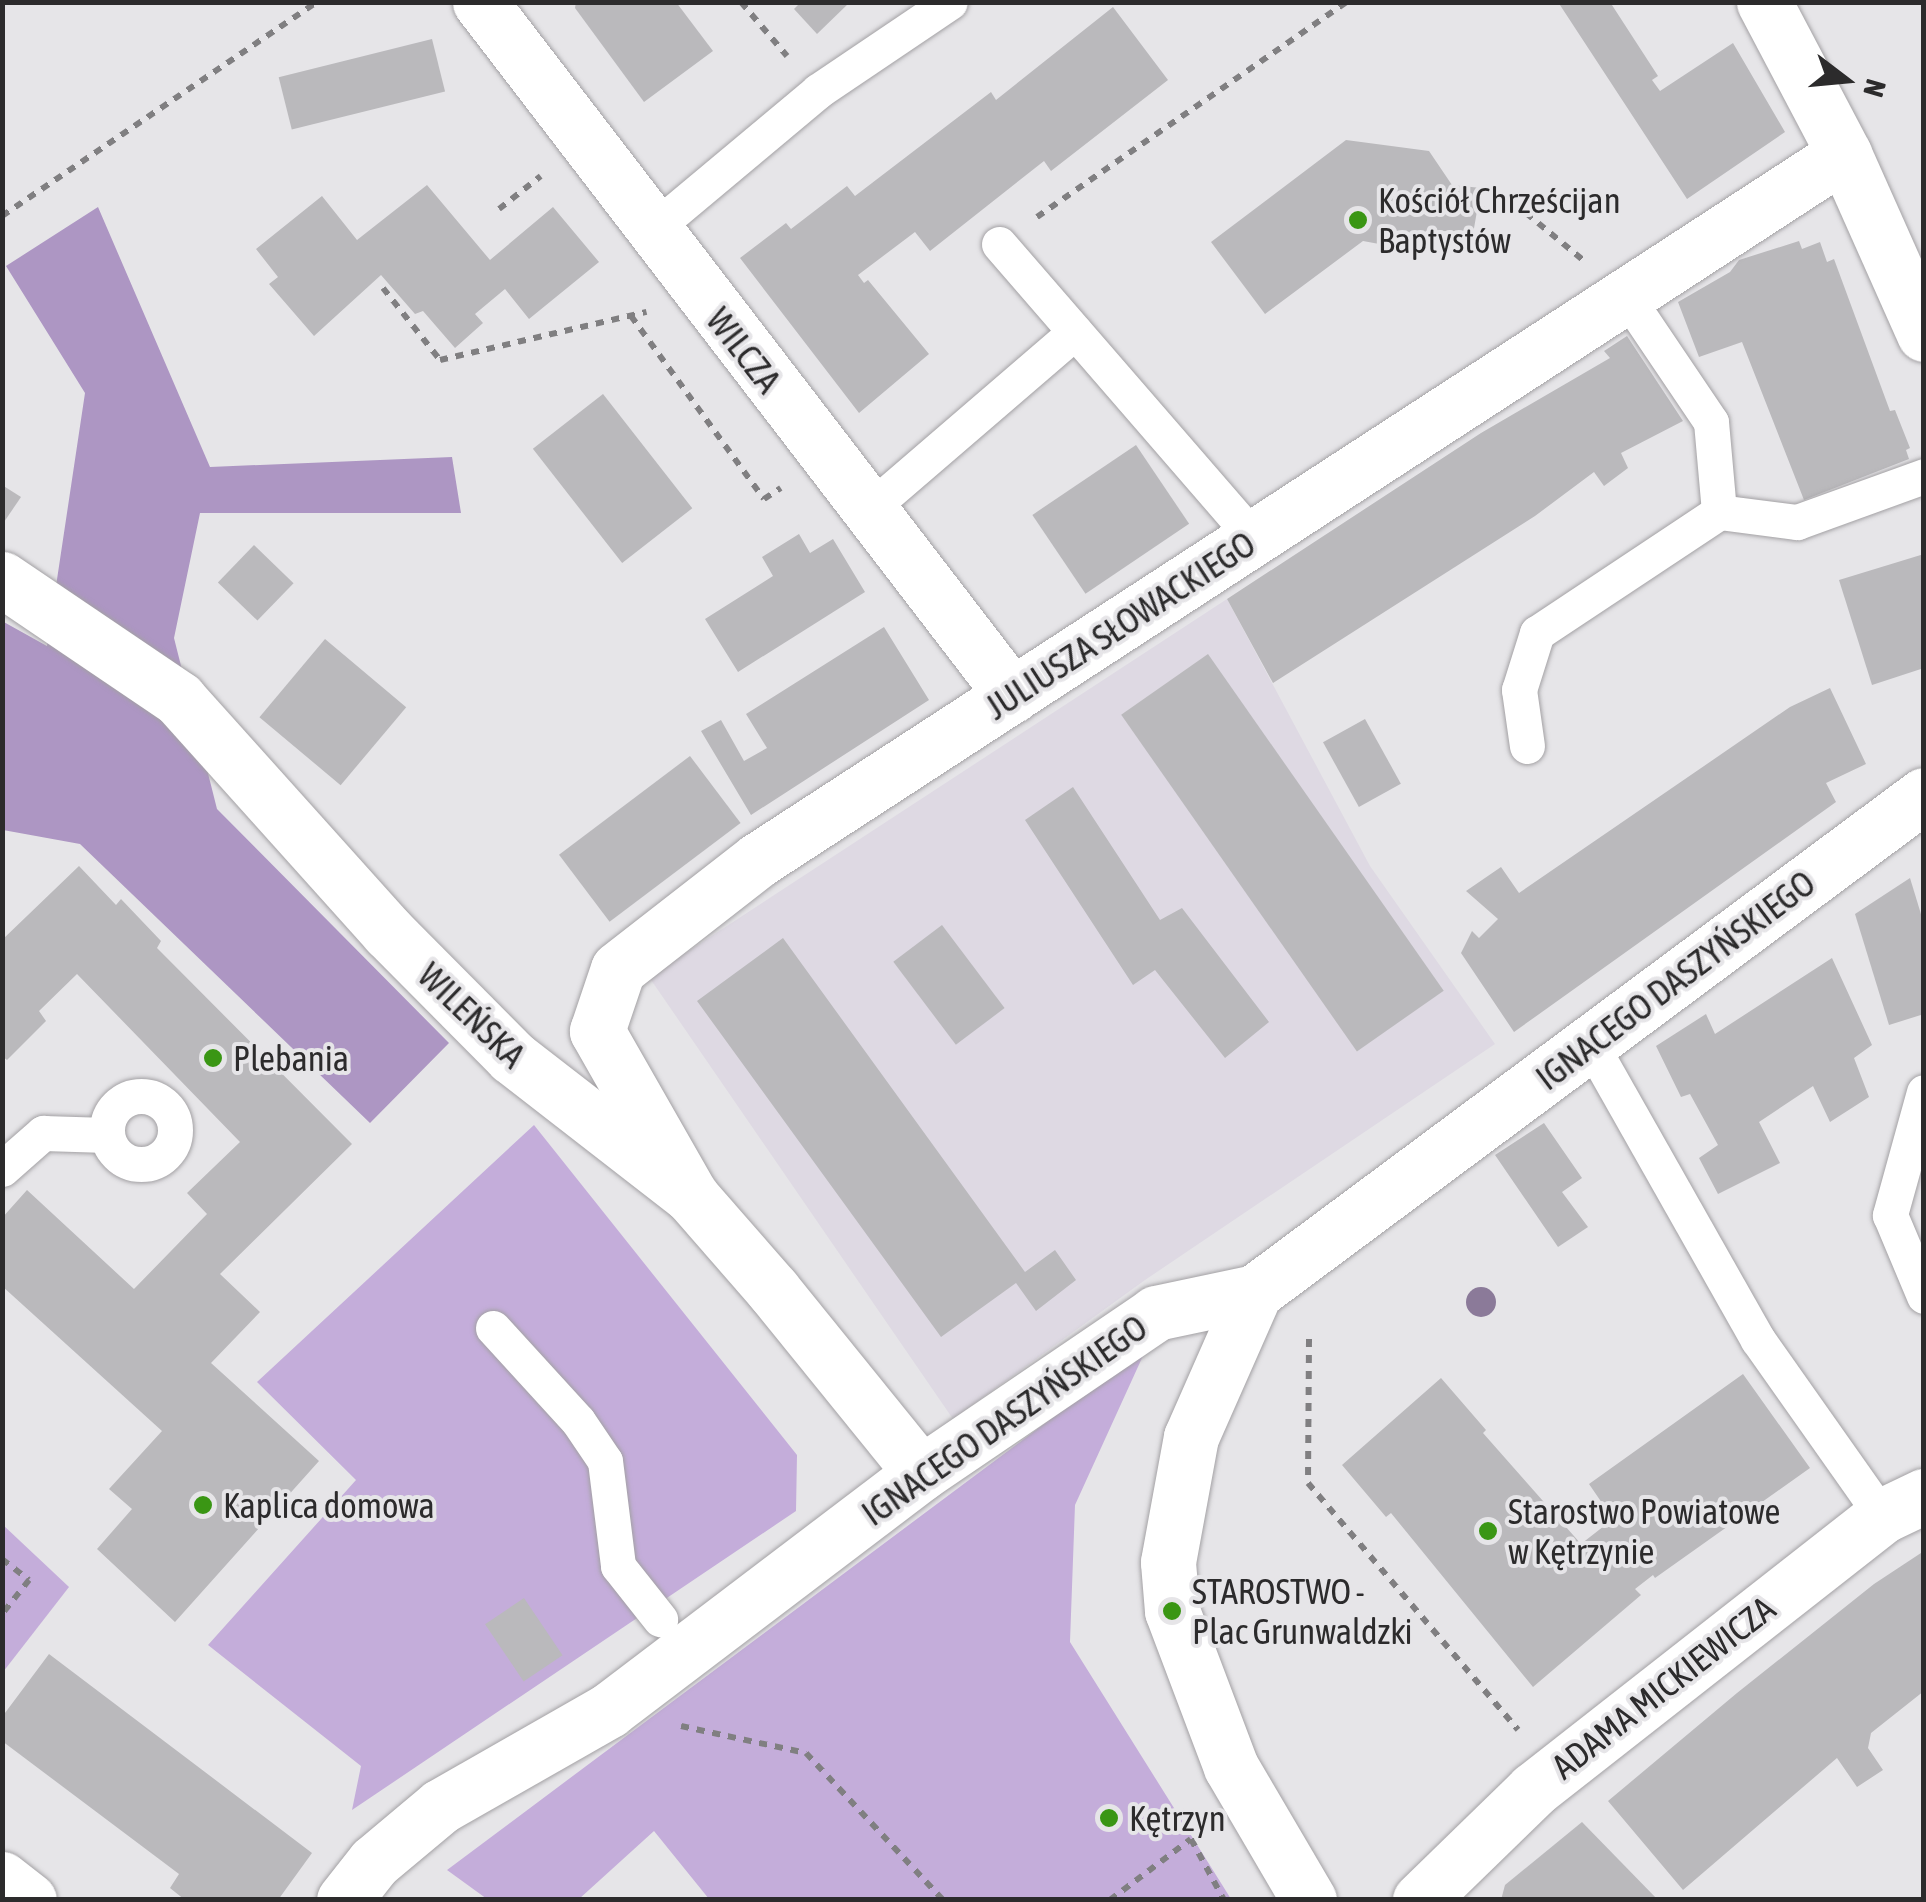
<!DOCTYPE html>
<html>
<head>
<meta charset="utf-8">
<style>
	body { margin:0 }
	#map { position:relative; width:1926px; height:1902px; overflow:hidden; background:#e6e5e8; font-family:"Asap Condensed",sans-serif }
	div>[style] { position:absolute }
	.built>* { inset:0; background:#ded9e3 }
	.green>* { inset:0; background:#c4adda }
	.forest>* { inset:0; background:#ad96c3 }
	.building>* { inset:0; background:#bab9bc; transform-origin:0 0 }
	.path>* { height:6px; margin-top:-3px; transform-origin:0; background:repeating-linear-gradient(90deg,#807f81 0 8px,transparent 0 16px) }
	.roads { filter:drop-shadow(0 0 2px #a3a1a4) drop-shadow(0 0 2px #a3a1a4) }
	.service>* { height:35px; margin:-17.5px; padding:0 17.5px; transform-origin:17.5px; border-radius:17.5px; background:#fff }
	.service>.ring { margin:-17.5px; padding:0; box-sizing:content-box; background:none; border:35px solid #fff; border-radius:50% }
	.minor>* { height:55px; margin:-27.5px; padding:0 27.5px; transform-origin:27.5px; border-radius:27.5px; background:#fff }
	.tertiary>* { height:55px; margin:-27.5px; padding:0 27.5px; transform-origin:27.5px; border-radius:27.5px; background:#fff }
	.secondary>* { height:55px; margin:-27.5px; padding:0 27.5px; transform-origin:27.5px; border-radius:27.5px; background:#fff }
	.trees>* { width:30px; height:30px; margin:-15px; border-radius:50%; background:#8b7a99 }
	.dots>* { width:28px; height:28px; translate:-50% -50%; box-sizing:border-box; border:5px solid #e6e5e8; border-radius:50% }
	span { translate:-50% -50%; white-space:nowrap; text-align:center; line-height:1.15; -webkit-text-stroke:8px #e6e5e8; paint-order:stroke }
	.poi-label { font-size:35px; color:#2c2b2c }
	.left { translate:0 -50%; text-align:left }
	.street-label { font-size:35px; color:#2c2b2c }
	.frame { position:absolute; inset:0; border:5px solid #2c2b2c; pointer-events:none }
	.north { position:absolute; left:1796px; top:30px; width:100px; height:100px; -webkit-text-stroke:8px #e6e5e8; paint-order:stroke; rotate:106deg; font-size:28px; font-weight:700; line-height:40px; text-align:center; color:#2c2b2c }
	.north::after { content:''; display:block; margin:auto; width:35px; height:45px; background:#2c2b2c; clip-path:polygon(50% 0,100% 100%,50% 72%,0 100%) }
</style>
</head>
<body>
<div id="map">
	<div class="built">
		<div style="clip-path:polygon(1227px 599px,1370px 866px,1495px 1044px,1145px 1280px,953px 1419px,649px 977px)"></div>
	</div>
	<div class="green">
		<div style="clip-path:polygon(534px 1125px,797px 1455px,796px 1511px,352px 1810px,361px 1766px,208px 1645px,356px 1480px,257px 1382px)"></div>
		<div style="clip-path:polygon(1147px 1347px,1075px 1505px,1070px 1642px,1231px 1899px,709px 1899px,654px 1831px,579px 1899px,487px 1899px,447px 1870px)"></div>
		<div style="clip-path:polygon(2px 1524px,69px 1587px,3px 1672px,2px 1672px)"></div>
	</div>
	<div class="forest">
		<div style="clip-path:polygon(98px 207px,210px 467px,452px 457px,461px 513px,200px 513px,174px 638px,217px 809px,449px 1043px,370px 1123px,80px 844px,3px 830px,2px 621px,47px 646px,85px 393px,6px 266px)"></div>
	</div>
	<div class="building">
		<div style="clip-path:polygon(576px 2px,676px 2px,713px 51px,644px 102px,575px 8px)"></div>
		<div style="clip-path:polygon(801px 2px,850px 2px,817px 34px,794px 9px)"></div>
		<div style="clip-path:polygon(1558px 2px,1610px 2px,1658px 76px,1652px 80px,1660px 91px,1733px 43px,1785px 132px,1687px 199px)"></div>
		<div style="clip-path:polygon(1113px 7px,1168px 80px,1051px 171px,1044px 161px,930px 251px,915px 232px,858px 275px,864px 283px,868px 280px,929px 354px,859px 413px,740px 258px,786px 223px,791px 229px,847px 186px,855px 196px,991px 92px,996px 100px)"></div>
		<div style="left:432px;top:39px;width:54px;height:158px;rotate:76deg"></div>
		<div style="clip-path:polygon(1346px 140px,1429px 151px,1452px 185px,1481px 188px,1473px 234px,1443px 231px,1417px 251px,1363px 241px,1265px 314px,1211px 242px)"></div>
		<div style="clip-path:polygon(427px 185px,490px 260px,553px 207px,599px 262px,529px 319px,505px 289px,475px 314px,483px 323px,455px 348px,423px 311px,415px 314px,381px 275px,314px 336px,269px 284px,278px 277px,256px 249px,322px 196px,357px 240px)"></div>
		<div style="clip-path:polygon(1799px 241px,1802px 249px,1820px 242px,1827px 262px,1834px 259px,1890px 411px,1895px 410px,1910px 448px,1906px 450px,1909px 459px,1804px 500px,1742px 342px,1699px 357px,1678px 302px,1730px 272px,1739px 260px)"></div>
		<div style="clip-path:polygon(1627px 336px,1683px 421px,1621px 453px,1628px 468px,1604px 486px,1594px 472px,1535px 516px,1273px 683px,1227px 599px,1481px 433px,1610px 358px,1604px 351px)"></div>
		<div style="left:603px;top:394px;width:145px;height:89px;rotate:52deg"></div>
		<div style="left:1136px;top:445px;width:95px;height:125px;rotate:56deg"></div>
		<div style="clip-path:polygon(2px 485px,21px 497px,2px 525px)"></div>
		<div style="clip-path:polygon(799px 534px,810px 553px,833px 539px,865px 592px,738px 672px,705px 619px,773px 576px,762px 557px)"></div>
		<div style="left:254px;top:545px;width:55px;height:52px;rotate:44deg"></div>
		<div style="clip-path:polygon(1924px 554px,1924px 668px,1872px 685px,1839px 580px)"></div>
		<div style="clip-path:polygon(884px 627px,929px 700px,751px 815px,701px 731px,721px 720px,744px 761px,767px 748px,746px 714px)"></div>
		<div style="left:325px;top:639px;width:106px;height:102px;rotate:40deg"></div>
		<div style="left:1208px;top:654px;width:411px;height:106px;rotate:55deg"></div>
		<div style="clip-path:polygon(1830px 688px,1866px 764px,1826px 783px,1836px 802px,1514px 1032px,1461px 953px,1472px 931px,1479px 938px,1498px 919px,1466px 891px,1501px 867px,1519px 893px,1790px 707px)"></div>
		<div style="left:1365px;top:719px;width:74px;height:48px;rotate:61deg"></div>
		<div style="left:690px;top:756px;width:84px;height:164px;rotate:53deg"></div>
		<div style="clip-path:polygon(1073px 787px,1160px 920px,1182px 908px,1269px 1022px,1225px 1058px,1155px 970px,1133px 985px,1025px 820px)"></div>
		<div style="clip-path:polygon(79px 866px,116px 905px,121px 899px,161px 941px,157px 948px,352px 1144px,220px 1274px,260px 1312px,211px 1363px,319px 1461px,175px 1622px,97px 1549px,132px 1509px,109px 1489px,162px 1431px,2px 1286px,2px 1218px,27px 1190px,134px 1289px,207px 1214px,187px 1193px,240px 1142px,77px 974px,39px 1011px,46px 1021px,7px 1060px,2px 1056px,2px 940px)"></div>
		<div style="clip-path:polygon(1910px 878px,1924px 924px,1924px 1014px,1889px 1025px,1855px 914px)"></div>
		<div style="left:942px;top:925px;width:104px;height:61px;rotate:53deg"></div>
		<div style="clip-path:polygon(783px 938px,1025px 1272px,1055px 1250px,1076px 1280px,1036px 1311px,1016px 1283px,941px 1337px,697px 1001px)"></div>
		<div style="clip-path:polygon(1832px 958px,1872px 1045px,1854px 1058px,1869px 1097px,1830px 1122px,1813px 1086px,1759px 1122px,1780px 1163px,1718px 1194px,1699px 1158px,1718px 1145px,1690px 1094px,1681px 1097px,1656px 1046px,1706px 1014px,1715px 1034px)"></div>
		<div style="clip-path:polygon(1544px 1123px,1582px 1178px,1562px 1192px,1588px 1227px,1558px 1247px,1495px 1155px)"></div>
		<div style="clip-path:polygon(1743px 1374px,1810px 1468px,1655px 1578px,1653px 1575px,1635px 1589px,1641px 1595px,1533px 1687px,1391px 1513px,1386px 1517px,1342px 1465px,1441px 1378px,1486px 1430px,1483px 1433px,1581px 1544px,1613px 1519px,1589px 1484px)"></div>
		<div style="clip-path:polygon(1924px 1551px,1924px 1691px,1871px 1733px,1868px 1748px,1883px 1770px,1857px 1787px,1837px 1758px,1683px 1890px,1608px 1801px,1737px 1693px,1874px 1584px)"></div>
		<div style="left:524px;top:1598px;width:69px;height:47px;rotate:56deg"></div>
		<div style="clip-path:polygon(49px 1654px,312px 1853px,278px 1900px,185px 1900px,170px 1888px,179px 1874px,2px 1741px,2px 1717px)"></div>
		<div style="clip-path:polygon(1582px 1822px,1658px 1900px,1501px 1900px,1505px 1885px)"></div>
	</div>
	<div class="path">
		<div style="left:741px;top:2px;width:71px;rotate:49.6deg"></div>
		<div style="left:499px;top:209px;width:53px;rotate:-38.2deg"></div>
		<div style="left:1477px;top:209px;width:49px;rotate:4.7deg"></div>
		<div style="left:1526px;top:213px;width:74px;rotate:39.5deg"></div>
		<div style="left:2px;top:216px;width:381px;rotate:-34.2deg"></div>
		<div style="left:1037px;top:217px;width:376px;rotate:-34.8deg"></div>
		<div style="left:383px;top:288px;width:92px;rotate:51.6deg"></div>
		<div style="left:440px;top:360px;width:212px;rotate:-13.1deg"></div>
		<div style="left:631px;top:316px;width:226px;rotate:54deg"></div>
		<div style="left:764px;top:499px;width:20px;rotate:-33deg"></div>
		<div style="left:1309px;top:1339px;width:144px;rotate:90.4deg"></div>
		<div style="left:1308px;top:1483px;width:324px;rotate:49.6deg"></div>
		<div style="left:2px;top:1559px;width:34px;rotate:38deg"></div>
		<div style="left:29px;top:1580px;width:43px;rotate:128.5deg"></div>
		<div style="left:681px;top:1726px;width:128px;rotate:12.2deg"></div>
		<div style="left:806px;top:1753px;width:201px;rotate:47deg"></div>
		<div style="left:1110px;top:1900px;width:101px;rotate:-37deg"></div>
		<div style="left:1191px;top:1839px;width:69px;rotate:61.6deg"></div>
	</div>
	<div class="roads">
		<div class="service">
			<div style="left:652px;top:230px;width:217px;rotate:-39.9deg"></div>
			<div style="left:818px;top:91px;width:159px;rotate:-34deg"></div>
			<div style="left:999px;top:244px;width:389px;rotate:49.1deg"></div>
			<div style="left:1626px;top:296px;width:152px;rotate:56deg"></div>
			<div style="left:1711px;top:422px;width:90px;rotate:84.9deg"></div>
			<div style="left:868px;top:510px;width:273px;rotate:-40.7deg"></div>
			<div style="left:1527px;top:746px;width:57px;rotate:-98.1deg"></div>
			<div style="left:1519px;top:690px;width:60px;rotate:-72.5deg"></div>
			<div style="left:1537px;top:633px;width:219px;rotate:-33.6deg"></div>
			<div style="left:1719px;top:512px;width:79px;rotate:7.3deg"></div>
			<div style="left:1797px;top:522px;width:135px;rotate:-19.9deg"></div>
			<div style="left:1590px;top:1043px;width:341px;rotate:60.5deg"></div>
			<div style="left:1758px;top:1340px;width:215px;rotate:54.8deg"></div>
			<div style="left:1924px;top:1092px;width:128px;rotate:105.5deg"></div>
			<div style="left:1890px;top:1215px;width:88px;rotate:67.2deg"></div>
			<div class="ring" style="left:107px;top:1096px;width:33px;height:33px"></div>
			<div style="left:2px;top:1169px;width:55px;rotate:-41.3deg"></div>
			<div style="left:43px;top:1133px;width:64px;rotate:1.8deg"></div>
			<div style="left:493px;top:1328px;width:126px;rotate:47.6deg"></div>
			<div style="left:578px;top:1421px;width:48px;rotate:56deg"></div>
			<div style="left:605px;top:1461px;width:106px;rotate:82.9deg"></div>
			<div style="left:618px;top:1566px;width:68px;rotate:51.6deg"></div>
		</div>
		<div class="minor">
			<div style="left:480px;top:2px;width:874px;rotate:52.49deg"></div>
			<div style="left:2px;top:579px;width:214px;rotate:34.1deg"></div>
			<div style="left:179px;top:699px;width:313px;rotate:48.1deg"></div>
			<div style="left:388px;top:932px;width:176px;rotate:45.2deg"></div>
			<div style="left:512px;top:1057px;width:227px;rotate:37.8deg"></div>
			<div style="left:691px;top:1196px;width:125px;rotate:48.9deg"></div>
			<div style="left:773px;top:1290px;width:235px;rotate:51deg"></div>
			<div style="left:691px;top:1196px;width:190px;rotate:-119.7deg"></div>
			<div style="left:597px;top:1031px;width:65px;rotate:-71.3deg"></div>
			<div style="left:618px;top:969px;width:177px;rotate:-37.9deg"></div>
			<div style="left:758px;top:860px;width:1295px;rotate:-33.03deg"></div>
			<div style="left:2px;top:1879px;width:34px;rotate:38deg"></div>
			<div style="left:344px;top:1900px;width:48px;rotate:-51.7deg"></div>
			<div style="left:374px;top:1862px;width:87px;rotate:-39.9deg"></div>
			<div style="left:441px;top:1806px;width:193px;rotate:-29.7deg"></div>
			<div style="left:609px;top:1710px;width:392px;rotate:-37.2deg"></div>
			<div style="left:921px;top:1473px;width:284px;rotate:-34.2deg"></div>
			<div style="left:1156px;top:1313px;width:101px;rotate:-12deg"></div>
			<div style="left:1420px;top:1900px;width:158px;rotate:-44.2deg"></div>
			<div style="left:1533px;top:1790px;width:444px;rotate:-38.1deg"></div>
			<div style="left:1882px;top:1516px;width:47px;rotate:-25.5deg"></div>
		</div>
		<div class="tertiary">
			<div style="left:1764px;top:2px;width:172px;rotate:62.2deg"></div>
			<div style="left:1844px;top:154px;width:197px;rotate:66deg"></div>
		</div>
		<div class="secondary">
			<div style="left:1309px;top:1900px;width:154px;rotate:-120.4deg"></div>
			<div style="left:1231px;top:1767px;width:167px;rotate:-110.7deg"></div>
			<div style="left:1172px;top:1611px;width:49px;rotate:-94.7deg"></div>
			<div style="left:1168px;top:1562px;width:127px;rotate:-79.6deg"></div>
			<div style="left:1191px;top:1437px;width:158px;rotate:-66.2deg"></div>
			<div style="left:1255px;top:1292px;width:833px;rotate:-36.61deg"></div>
		</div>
	</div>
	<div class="trees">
		<div style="left:1481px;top:1302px"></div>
	</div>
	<div class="dots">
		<div style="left:1358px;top:220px;background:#3a9614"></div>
		<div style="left:213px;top:1058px;background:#3a9614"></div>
		<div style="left:203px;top:1505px;background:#3a9614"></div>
		<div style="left:1488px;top:1531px;background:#3a9614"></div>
		<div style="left:1172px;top:1611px;background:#3a9614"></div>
		<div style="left:1109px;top:1818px;background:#3a9614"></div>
	</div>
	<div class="poi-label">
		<span class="left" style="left:1378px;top:220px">Kościół Chrześcijan<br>Baptystów</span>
		<span class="left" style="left:233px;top:1058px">Plebania</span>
		<span class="left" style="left:223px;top:1505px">Kaplica domowa</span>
		<span class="left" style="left:1508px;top:1531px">Starostwo Powiatowe<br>w Kętrzynie</span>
		<span class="left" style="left:1192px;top:1611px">STAROSTWO -<br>Plac Grunwaldzki</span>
		<span class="left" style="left:1129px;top:1818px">Kętrzyn</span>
	</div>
	<div class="street-label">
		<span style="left:744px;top:350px;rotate:52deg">WILCZA</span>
		<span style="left:1120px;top:625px;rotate:-33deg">JULIUSZA SŁOWACKIEGO</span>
		<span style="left:1675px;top:980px;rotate:-37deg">IGNACEGO DASZYŃSKIEGO</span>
		<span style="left:472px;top:1015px;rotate:44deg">WILEŃSKA</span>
		<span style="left:1004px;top:1420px;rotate:-35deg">IGNACEGO DASZYŃSKIEGO</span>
		<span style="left:1663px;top:1687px;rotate:-38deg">ADAMA MICKIEWICZA</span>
	</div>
	<div class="frame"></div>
	<div class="north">N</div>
</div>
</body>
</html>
